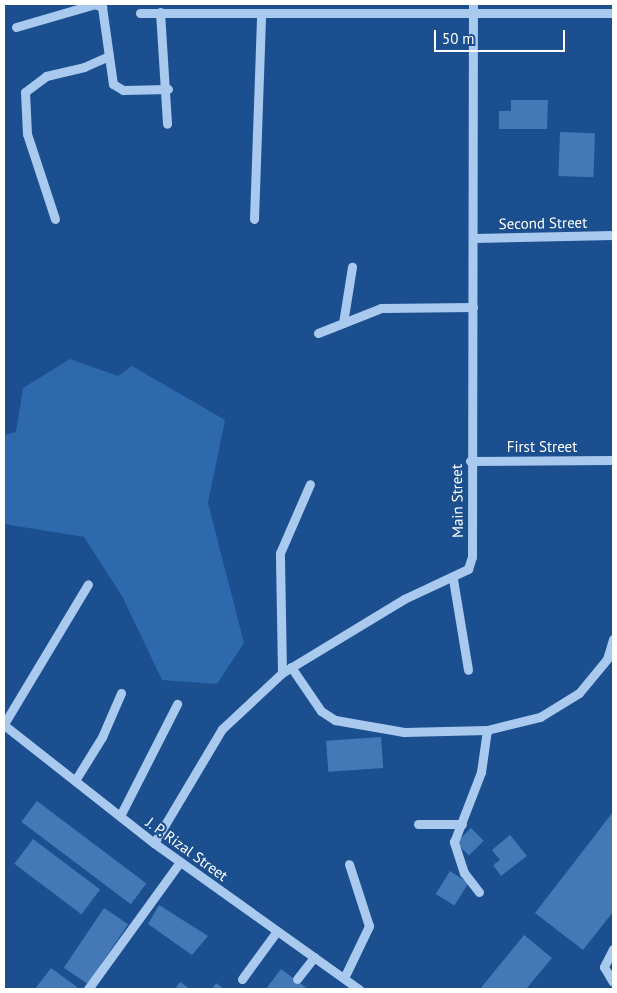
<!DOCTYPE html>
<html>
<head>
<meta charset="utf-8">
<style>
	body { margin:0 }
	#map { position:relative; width:617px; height:993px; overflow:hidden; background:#1b4f8f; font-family:"PT Sans",sans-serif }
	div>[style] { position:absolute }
	.green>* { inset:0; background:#2e69ad }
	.building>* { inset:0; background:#4478b7; transform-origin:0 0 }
	.minor>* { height:9px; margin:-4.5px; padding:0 4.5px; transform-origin:4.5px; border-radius:4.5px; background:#a9c9ee }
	span { translate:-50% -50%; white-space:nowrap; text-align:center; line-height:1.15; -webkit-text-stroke:4.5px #1b4f8f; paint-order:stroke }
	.street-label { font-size:15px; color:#fff }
	.frame { position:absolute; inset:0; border:5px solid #fff; pointer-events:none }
	.scale { position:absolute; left:434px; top:30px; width:131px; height:22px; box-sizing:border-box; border:2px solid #fff; border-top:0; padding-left:6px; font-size:15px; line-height:18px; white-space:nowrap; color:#fff; -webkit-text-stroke:4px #1b4f8f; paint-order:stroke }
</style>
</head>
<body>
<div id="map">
	<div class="green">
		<div style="clip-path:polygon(70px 359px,118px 376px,132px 366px,225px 420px,208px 503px,244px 643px,217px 684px,162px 680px,122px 596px,84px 537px,4px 524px,4px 435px,16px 432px,23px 388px)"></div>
	</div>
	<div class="building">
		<div style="clip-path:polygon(511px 100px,548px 100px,547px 129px,499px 129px,499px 111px,511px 111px)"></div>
		<div style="left:560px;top:132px;width:35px;height:44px;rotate:2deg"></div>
		<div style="left:381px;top:737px;width:31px;height:55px;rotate:86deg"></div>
		<div style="left:37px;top:801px;width:137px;height:26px;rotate:37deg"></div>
		<div style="clip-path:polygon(613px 812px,613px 912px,583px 950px,535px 913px)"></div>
		<div style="left:471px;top:828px;width:18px;height:21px;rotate:45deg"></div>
		<div style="clip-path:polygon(510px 835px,527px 856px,501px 876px,493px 865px,500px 860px,492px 850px)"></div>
		<div style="left:33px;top:839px;width:84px;height:31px;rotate:37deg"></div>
		<div style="left:450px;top:871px;width:22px;height:27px;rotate:32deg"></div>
		<div style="clip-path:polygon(159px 905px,208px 936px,192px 955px,148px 924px)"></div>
		<div style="left:104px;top:908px;width:29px;height:72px;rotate:34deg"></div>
		<div style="clip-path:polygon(524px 935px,552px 958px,526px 989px,480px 989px)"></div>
		<div style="clip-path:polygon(51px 968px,77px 987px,76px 989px,35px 989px)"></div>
		<div style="clip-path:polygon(281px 969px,308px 989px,266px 989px)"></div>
		<div style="clip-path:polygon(180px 982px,190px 989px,175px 989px)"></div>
		<div style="clip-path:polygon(216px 983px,224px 989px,212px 989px)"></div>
	</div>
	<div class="minor">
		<div style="left:160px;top:12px;width:112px;rotate:86.4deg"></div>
		<div style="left:140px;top:13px;width:473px"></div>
		<div style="left:16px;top:27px;width:82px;rotate:-16.2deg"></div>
		<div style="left:95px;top:4px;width:8px;rotate:23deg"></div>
		<div style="left:102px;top:7px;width:78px;rotate:81.9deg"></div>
		<div style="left:113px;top:84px;width:12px;rotate:31deg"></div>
		<div style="left:123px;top:90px;width:45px;rotate:-1.3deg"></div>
		<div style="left:55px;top:219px;width:89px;rotate:-108.2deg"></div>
		<div style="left:27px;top:134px;width:42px;rotate:-92.7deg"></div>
		<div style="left:25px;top:92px;width:26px;rotate:-37deg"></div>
		<div style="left:46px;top:76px;width:39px;rotate:-13deg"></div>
		<div style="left:84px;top:67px;width:27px;rotate:-24deg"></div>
		<div style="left:254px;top:219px;width:203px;rotate:-88deg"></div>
		<div style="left:474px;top:238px;width:139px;rotate:-1.2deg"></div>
		<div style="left:343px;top:323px;width:57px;rotate:-80.9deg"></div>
		<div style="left:318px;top:333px;width:68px;rotate:-21.6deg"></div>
		<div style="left:381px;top:308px;width:92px;rotate:-0.6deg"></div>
		<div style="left:470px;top:461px;width:143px;rotate:-0.4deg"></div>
		<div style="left:453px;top:579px;width:92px;rotate:80.6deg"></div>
		<div style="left:291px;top:667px;width:53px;rotate:55.7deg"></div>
		<div style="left:321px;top:711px;width:17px;rotate:33deg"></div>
		<div style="left:335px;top:720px;width:70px;rotate:9.9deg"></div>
		<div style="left:404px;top:732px;width:83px;rotate:-1.4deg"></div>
		<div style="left:487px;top:730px;width:55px;rotate:-13.8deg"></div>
		<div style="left:540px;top:717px;width:46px;rotate:-31.6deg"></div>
		<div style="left:579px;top:693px;width:44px;rotate:-50.5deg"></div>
		<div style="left:607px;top:659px;width:21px;rotate:-73deg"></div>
		<div style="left:282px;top:673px;width:120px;rotate:-91deg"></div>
		<div style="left:280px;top:553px;width:75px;rotate:-66.5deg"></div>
		<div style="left:4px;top:724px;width:163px;rotate:-59deg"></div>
		<div style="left:4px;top:725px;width:191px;rotate:38.2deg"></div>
		<div style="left:154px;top:843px;width:252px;rotate:35.5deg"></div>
		<div style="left:76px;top:779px;width:49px;rotate:-58.2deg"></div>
		<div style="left:102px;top:737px;width:48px;rotate:-66.6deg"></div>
		<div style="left:120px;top:816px;width:126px;rotate:-63deg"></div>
		<div style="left:418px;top:824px;width:44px"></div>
		<div style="left:154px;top:843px;width:133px;rotate:-59.2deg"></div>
		<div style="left:222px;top:729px;width:82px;rotate:-43deg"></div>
		<div style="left:282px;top:673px;width:143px;rotate:-31.2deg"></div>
		<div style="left:404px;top:599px;width:71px;rotate:-25.1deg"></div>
		<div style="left:468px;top:569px;width:13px;rotate:-72deg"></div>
		<div style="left:472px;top:557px;width:553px;rotate:-89.9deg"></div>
		<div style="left:479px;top:892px;width:24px;rotate:-128deg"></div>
		<div style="left:464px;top:873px;width:33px;rotate:-108deg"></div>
		<div style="left:454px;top:842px;width:75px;rotate:-68.9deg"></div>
		<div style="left:481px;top:772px;width:42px;rotate:-81.9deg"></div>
		<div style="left:613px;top:949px;width:20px;rotate:117deg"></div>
		<div style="left:604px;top:967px;width:17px;rotate:59deg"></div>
		<div style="left:344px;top:978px;width:58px;rotate:-64.3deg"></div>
		<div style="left:369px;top:926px;width:65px;rotate:-107.9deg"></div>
		<div style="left:242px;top:979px;width:59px;rotate:-53.9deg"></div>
		<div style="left:297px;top:979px;width:28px;rotate:-52deg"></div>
		<div style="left:88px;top:989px;width:157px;rotate:-54.1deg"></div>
	</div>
	<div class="street-label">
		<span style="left:543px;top:223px;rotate:-1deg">Second Street</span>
		<span style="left:542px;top:447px">First Street</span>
		<span style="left:457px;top:501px;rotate:-91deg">Main Street</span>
		<span style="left:187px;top:849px;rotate:36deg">J. P. Rizal Street</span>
	</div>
	<div class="frame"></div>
	<div class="scale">50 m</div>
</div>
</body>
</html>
